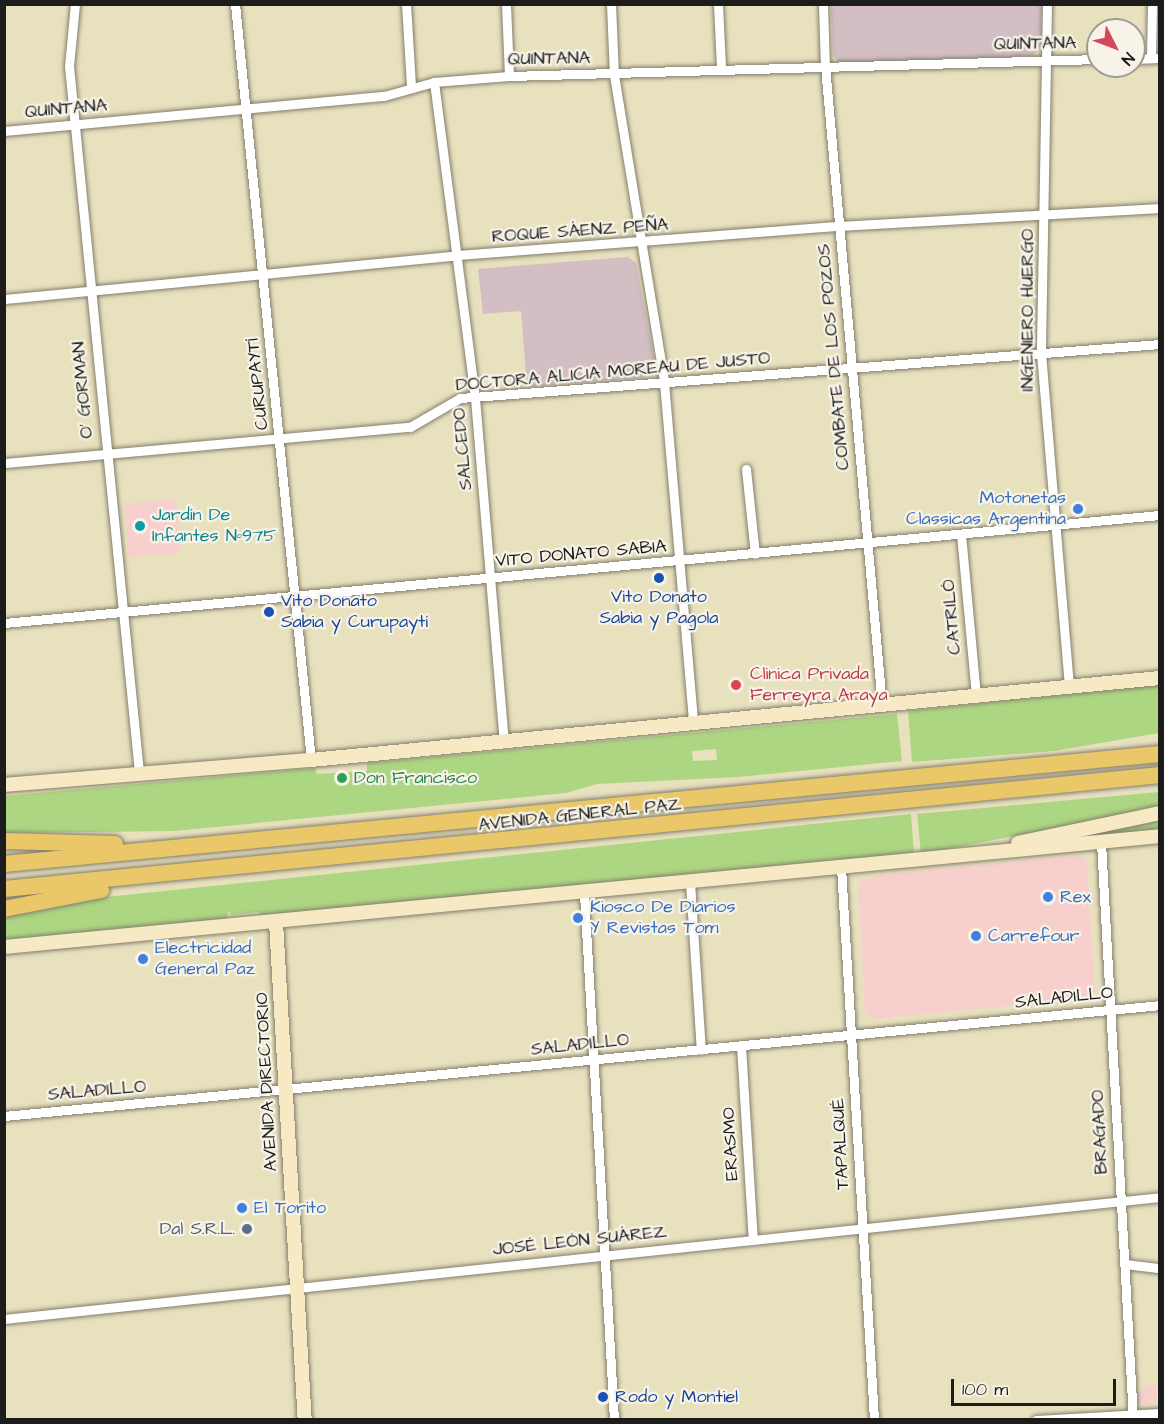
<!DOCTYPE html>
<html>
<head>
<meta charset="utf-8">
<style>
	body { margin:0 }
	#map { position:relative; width:1164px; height:1424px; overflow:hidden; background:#e8e1be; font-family:"Architects Daughter",sans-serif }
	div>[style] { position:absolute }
	.built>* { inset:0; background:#f7d0cd; transform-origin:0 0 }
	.industrial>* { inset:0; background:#d2bec3 }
	.green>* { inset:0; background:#add682 }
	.roads { filter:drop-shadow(0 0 2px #827e6d) drop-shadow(0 0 2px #827e6d) }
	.street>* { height:9px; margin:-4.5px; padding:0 4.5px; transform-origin:4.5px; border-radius:4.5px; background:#fff }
	.secondary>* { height:14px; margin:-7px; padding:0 7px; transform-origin:7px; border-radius:7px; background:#f7e9c3 }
	.highway>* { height:16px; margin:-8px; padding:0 8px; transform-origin:8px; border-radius:8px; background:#eac769 }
	.dots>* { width:16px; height:16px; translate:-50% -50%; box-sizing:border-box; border:3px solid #f7f3e8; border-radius:50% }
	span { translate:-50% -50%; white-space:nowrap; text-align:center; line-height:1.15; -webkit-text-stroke:4.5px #f7f3e8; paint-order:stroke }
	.street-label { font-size:18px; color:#1c1c1c }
	.shop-label { font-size:18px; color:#366cbe }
	.right { translate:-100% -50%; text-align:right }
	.left { translate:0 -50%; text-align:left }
	.culture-label { font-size:18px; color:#0d838f }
	.transit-label { font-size:18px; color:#164399 }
	.health-label { font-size:18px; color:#be3a42 }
	.leisure-label { font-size:18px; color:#27864d }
	.service-label { font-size:18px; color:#4e5e75 }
	.frame { position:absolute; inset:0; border:6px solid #1c1c1c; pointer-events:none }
	.north { position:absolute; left:1086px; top:18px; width:60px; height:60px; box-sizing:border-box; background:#f7f3e8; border:2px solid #9f9d96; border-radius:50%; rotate:132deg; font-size:16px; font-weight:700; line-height:24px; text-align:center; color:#1c1c1c }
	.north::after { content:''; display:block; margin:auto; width:21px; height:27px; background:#d1495b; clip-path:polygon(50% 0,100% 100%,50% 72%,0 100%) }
	.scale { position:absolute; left:951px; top:1379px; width:165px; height:27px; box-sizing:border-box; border:3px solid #1c1c1c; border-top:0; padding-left:8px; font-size:18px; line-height:21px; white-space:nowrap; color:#1c1c1c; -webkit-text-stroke:4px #f7f3e8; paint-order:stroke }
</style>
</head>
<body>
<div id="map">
	<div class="built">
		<div style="left:176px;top:499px;width:54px;height:52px;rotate:85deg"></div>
		<div style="clip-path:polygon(1079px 855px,1087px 862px,1088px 877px,1095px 991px,1089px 998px,873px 1019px,865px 1012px,858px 887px,861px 881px,880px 875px)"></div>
		<div style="clip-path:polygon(1145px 1386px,1156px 1386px,1157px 1401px,1145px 1405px,1138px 1400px,1136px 1395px)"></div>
	</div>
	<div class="industrial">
		<div style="clip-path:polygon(831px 5px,1041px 5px,1041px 46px,1033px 56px,840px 63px,833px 56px)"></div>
		<div style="clip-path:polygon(628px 257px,636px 263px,656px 369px,649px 377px,527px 387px,521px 311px,483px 314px,478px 269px)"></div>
	</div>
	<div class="green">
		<div style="clip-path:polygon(1159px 685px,1159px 733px,1054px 751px,912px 762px,908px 711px)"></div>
		<div style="clip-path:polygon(evenodd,897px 714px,902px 761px,738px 777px,597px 784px,566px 793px,175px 831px,5px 833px,4px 796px,315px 768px,317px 774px,367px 771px,367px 763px,897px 714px,716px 749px,717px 760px,693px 761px,692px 751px,716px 749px)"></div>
		<div style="clip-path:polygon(1159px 792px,1159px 808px,921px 854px,917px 814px)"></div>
		<div style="clip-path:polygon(911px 814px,914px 854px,260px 917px,259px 912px,231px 915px,229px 910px,226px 920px,5px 941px,5px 915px,96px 898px)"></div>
		<div style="clip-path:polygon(1159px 819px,1159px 830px,1078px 838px,1077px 834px)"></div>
	</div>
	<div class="roads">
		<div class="street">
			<div style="left:75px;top:4px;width:62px;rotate:95.5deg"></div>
			<div style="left:69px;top:66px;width:709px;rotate:84.34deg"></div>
			<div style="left:235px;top:4px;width:760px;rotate:84.26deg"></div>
			<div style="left:406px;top:4px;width:82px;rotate:86.5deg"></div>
			<div style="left:506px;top:4px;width:72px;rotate:87.6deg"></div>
			<div style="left:611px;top:4px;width:71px;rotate:87.6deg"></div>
			<div style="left:614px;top:75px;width:311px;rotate:80.7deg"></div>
			<div style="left:664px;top:382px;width:342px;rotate:85.1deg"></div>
			<div style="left:718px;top:4px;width:64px;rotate:87.3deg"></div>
			<div style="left:823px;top:4px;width:62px;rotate:88.2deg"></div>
			<div style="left:825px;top:66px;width:643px;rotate:84.91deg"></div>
			<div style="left:1047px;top:4px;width:349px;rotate:91deg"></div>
			<div style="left:1041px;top:353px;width:334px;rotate:85.2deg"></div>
			<div style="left:1151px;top:58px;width:54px;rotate:-88.9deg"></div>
			<div style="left:1134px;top:59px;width:26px;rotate:-2deg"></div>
			<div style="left:434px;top:82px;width:319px;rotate:82.6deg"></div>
			<div style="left:475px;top:398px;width:345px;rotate:85.2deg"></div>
			<div style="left:4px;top:131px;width:382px;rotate:-5.3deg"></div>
			<div style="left:384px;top:96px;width:52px;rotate:-15.6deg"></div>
			<div style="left:434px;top:82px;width:75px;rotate:-4.6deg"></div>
			<div style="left:509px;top:76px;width:589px;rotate:-1.65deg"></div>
			<div style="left:4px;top:299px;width:457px;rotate:-5.5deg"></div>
			<div style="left:459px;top:255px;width:380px;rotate:-4.4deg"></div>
			<div style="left:838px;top:226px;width:323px;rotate:-3.2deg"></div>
			<div style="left:4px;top:463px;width:408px;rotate:-5.1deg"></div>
			<div style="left:410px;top:427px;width:58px;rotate:-30.1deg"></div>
			<div style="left:460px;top:398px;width:702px;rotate:-4.41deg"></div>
			<div style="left:746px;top:469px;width:85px;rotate:84deg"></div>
			<div style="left:961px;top:534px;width:164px;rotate:84.7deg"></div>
			<div style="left:4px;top:623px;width:1161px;rotate:-5.34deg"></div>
			<div style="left:1101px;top:842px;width:579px;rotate:86.83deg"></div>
			<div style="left:841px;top:867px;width:554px;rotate:86.58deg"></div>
			<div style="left:690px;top:882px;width:168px;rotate:86.3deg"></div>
			<div style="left:584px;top:893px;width:528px;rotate:86.74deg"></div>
			<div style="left:741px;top:1046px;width:194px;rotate:86.5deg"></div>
			<div style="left:4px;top:1116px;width:1161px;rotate:-5.48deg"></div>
			<div style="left:1125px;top:1264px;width:35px;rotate:7deg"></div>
			<div style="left:4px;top:1319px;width:1162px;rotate:-6.02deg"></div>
			<div style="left:1036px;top:1420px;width:124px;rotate:-3.2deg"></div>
		</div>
		<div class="secondary">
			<div style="left:4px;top:785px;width:308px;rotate:-4.7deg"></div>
			<div style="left:311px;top:760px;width:853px;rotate:-5.52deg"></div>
			<div style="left:1018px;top:843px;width:145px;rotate:-11.9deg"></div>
			<div style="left:276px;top:922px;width:499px;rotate:86.7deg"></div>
			<div style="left:4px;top:947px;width:1161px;rotate:-5.48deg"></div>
		</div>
		<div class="highway">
			<div style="left:4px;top:841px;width:111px;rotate:1.5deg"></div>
			<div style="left:4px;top:864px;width:1161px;rotate:-5.44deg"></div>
			<div style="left:4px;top:889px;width:1162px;rotate:-5.63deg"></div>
			<div style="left:4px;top:909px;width:99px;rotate:-11.1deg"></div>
		</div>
	</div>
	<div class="dots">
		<div style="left:1078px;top:509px;background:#3f7fe0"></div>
		<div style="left:140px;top:526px;background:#0f9aa8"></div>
		<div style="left:659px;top:578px;background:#1a4fb4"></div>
		<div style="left:269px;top:612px;background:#1a4fb4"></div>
		<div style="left:736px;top:685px;background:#e0444e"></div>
		<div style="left:342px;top:778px;background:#2e9e5b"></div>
		<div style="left:1048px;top:897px;background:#3f7fe0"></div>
		<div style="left:578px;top:918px;background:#3f7fe0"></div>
		<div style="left:976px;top:936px;background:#3f7fe0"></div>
		<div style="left:143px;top:959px;background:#3f7fe0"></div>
		<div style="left:242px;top:1208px;background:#3f7fe0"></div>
		<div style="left:247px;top:1229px;background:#5c6f8a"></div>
		<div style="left:603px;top:1397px;background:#1a4fb4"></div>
	</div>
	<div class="street-label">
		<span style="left:1035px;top:44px;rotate:-1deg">QUINTANA</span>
		<span style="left:549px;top:59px;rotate:-1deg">QUINTANA</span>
		<span style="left:66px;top:109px;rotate:-5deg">QUINTANA</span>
		<span style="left:580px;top:231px;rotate:-4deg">ROQUE SÁENZ PEÑA</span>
		<span style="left:1028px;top:310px;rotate:-90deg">INGENIERO HUERGO</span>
		<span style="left:834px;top:357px;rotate:-95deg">COMBATE DE LOS POZOS</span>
		<span style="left:613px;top:372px;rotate:-5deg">DOCTORA ALICIA MOREAU DE JUSTO</span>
		<span style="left:258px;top:384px;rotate:-96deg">CURUPAYTÍ</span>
		<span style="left:83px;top:390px;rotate:-95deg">O' GORMAN</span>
		<span style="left:463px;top:449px;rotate:-95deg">SALCEDO</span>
		<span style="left:581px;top:554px;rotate:-5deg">VITO DONATO SABIA</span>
		<span style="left:952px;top:617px;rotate:-95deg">CATRILÓ</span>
		<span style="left:580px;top:815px;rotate:-6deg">AVENIDA GENERAL PAZ</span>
		<span style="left:1064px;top:998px;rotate:-6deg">SALADILLO</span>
		<span style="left:580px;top:1045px;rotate:-6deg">SALADILLO</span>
		<span style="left:267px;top:1082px;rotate:-93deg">AVENIDA DIRECTORIO</span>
		<span style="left:97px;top:1091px;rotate:-5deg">SALADILLO</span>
		<span style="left:1100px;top:1132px;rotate:-93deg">BRAGADO</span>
		<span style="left:731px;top:1144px;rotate:-93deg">ERASMO</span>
		<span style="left:841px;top:1144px;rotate:-93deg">TAPALQUÉ</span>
		<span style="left:580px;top:1241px;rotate:-6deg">JOSÉ LEÓN SUÁREZ</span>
	</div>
	<div class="shop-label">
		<span class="right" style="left:1066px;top:509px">Motonetas<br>Classicas Argentina</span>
		<span class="left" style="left:1060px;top:897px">Rex</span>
		<span class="left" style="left:590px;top:918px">Kiosco De Diarios<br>Y Revistas Tom</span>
		<span class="left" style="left:988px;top:936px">Carrefour</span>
		<span class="left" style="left:155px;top:959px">Electricidad<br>General Paz</span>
		<span class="left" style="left:254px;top:1208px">El Torito</span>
	</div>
	<div class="culture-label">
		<span class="left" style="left:152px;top:526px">Jardín De<br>Infantes Nº975</span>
	</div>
	<div class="transit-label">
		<span style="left:659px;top:608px">Vito Donato<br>Sabia y Pagola</span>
		<span class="left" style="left:281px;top:612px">Vito Donato<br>Sabia y Curupaytí</span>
		<span class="left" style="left:615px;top:1397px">Rodo y Montiel</span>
	</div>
	<div class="health-label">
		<span class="left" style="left:750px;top:685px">Clinica Privada<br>Ferreyra Araya</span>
	</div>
	<div class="leisure-label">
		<span class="left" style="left:354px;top:778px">Don Francisco</span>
	</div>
	<div class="service-label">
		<span class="right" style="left:235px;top:1229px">Dal S.R.L.</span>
	</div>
	<div class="frame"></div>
	<div class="north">N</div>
	<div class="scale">100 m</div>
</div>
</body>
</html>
